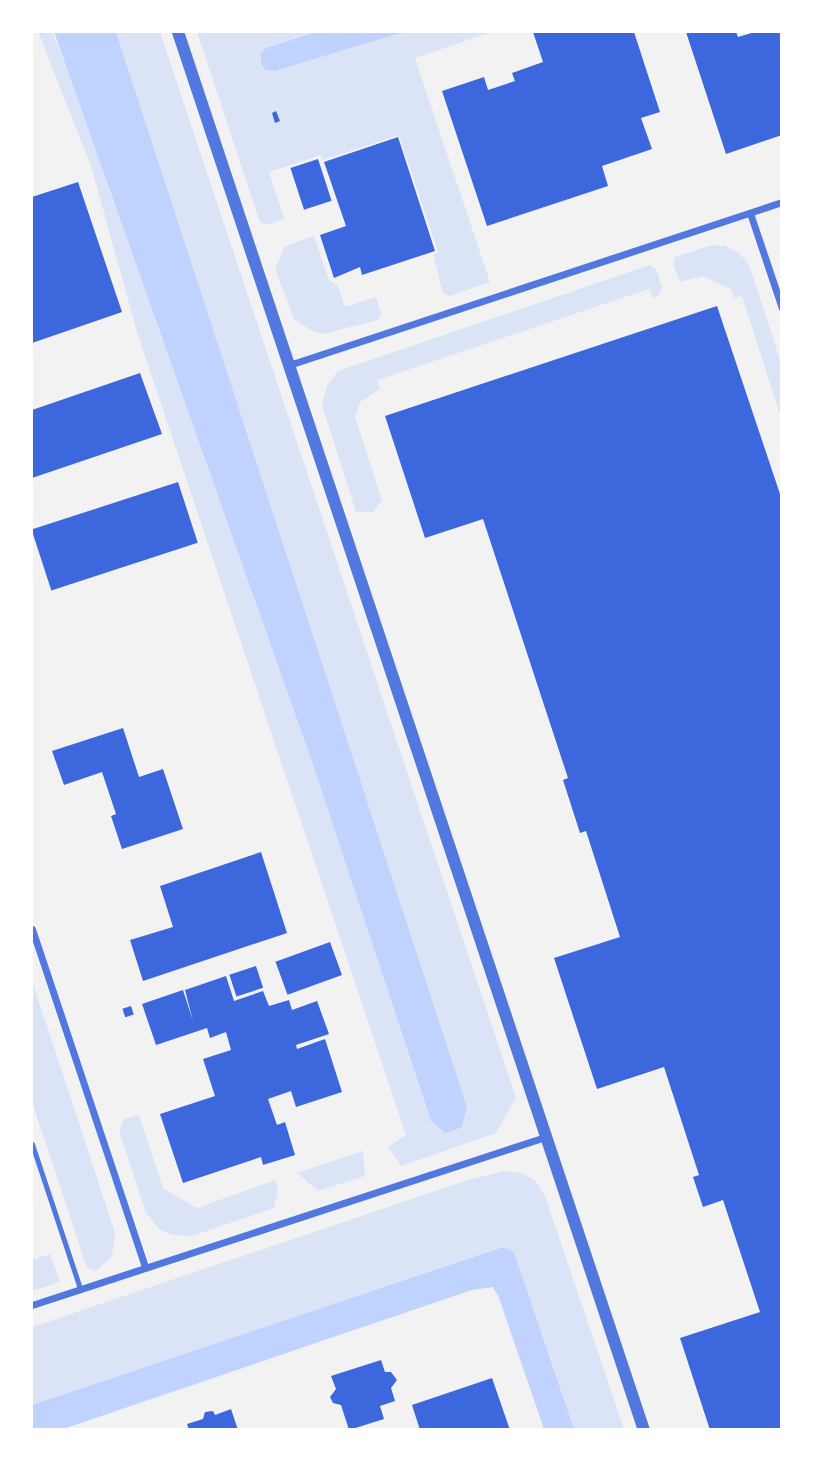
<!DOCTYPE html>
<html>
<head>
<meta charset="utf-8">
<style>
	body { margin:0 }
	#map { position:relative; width:813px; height:1461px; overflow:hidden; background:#f2f2f2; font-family:"Nunito Sans",sans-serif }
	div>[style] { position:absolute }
	.green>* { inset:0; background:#dbe4f7 }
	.water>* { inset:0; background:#bfd3fe }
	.building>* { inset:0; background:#3d67dc; transform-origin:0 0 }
	.service>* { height:5px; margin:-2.5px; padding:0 2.5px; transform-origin:2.5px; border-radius:2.5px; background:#5277de }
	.minor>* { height:7px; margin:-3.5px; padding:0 3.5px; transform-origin:3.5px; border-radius:3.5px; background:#5277de }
	.tertiary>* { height:12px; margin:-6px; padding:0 6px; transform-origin:6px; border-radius:6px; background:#5277de }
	span { translate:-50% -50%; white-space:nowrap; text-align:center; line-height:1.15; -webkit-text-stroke:5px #fff; paint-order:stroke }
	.frame { position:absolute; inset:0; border:33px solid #fff; pointer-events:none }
</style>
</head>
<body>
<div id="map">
	<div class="green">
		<div style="clip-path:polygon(38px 32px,52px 32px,65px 63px,311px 759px,431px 1121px,445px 1133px,462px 1127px,467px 1107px,116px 32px,160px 32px,516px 1098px,496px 1133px,401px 1166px,388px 1147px,406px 1135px,137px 332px,91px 166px)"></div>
		<div style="clip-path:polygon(197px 32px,316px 32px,266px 48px,275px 71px,404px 32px,492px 32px,415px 58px,490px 282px,450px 296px,443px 293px,433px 254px,438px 252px,399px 135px,323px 160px,321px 155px,269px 172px,284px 219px,267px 225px,260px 222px)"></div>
		<div style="clip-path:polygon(314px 236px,329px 280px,338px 286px,345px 307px,376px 297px,381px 313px,378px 320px,323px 334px,312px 331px,294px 319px,275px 269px,285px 246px)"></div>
		<div style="clip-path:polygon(712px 245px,725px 246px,736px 251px,746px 260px,752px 273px,781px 363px,781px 418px,742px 296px,734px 298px,732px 290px,703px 276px,680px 282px,673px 264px,675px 257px)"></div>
		<div style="clip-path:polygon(650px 265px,657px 270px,662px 288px,659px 295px,653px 298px,649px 289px,377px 380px,380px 389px,360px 402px,355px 417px,382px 500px,373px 512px,356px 512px,322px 405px,327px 386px,338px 371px)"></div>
		<div style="clip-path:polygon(32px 980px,115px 1233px,112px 1256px,96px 1271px,87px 1268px,32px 1102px)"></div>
		<div style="clip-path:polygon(139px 1115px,163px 1188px,197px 1208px,276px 1180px,278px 1190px,274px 1208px,192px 1236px,172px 1235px,159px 1229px,146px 1213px,119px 1131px,124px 1119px)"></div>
		<div style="clip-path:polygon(363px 1151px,365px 1176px,318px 1191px,297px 1173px)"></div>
		<div style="clip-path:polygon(504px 1171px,521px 1173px,536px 1181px,545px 1196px,624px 1429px,574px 1429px,514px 1252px,503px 1247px,32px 1405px,32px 1327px,468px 1180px)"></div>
		<div style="clip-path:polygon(50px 1254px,60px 1282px,32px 1291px,32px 1260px)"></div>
	</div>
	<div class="water">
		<div style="clip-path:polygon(54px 32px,116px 32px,467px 1107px,462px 1127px,455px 1130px,445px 1133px,431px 1121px,311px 759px)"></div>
		<div style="clip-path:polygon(316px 32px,404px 32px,275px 71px,266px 70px,261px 64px,261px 53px,266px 48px)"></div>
		<div style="clip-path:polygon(503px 1247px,514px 1252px,574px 1429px,544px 1429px,499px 1298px,493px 1287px,472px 1290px,63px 1429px,32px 1429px,32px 1405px)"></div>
	</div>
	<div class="building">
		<div style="clip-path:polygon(533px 32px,634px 32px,660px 112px,641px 118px,652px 149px,602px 166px,608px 186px,487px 226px,442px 91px,484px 77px,488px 90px,515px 81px,512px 73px,543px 62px)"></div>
		<div style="clip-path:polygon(686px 32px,736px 32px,738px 37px,755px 32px,782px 32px,782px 135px,726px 154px)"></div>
		<div style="clip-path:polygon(276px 111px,280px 121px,275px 123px,272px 113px)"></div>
		<div style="clip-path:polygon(398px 137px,435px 251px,362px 275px,360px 267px,334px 278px,320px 235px,346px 226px,324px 162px)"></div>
		<div style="left:318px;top:159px;width:44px;height:29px;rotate:72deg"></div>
		<div style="clip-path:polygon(78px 182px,122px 312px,32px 343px,32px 197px)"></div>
		<div style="clip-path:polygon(717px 306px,782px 500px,782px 1430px,710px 1430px,680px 1338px,760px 1312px,723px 1200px,703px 1207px,693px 1177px,699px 1175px,664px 1067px,597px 1089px,554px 958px,620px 937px,586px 831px,580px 833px,563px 780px,568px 778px,483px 519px,425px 538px,385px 416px)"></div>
		<div style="clip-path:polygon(140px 373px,162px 434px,32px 478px,32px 410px)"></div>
		<div style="left:178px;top:482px;width:64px;height:154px;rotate:72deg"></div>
		<div style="clip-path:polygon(123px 728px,139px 777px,163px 769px,183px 829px,122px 849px,111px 816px,116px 814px,102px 772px,64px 785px,52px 751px)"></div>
		<div style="clip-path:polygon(261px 852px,287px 933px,143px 981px,130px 940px,173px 927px,160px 886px)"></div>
		<div style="left:330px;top:942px;width:35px;height:58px;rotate:70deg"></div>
		<div style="left:256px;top:966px;width:23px;height:28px;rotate:72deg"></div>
		<div style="clip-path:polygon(226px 976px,234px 1001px,263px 991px,269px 1006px,289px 1000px,292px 1010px,317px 1001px,329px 1034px,296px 1045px,297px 1049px,325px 1039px,342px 1092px,296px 1107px,291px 1091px,268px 1099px,277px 1125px,285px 1122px,295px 1155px,263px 1165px,261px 1157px,183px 1183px,160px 1114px,215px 1096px,203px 1059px,231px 1050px,226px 1032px,210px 1038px,207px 1028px,156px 1045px,142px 1004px,183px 990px,193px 1021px,185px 990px)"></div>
		<div style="left:131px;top:1006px;width:9px;height:9px;rotate:72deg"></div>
		<div style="clip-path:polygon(381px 1360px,385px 1372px,391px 1372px,397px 1380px,391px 1388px,395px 1401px,380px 1406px,384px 1419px,349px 1430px,341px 1405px,333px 1403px,330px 1397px,336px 1389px,331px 1376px)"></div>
		<div style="clip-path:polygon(492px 1378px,510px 1430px,420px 1430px,412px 1405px)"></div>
		<div style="clip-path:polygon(231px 1409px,238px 1430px,189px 1430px,187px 1424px,203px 1419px,205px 1412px,213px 1411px,215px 1415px)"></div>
	</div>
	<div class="service">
		<div style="left:32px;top:1144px;width:152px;rotate:71.6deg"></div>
	</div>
	<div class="minor">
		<div style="left:750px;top:213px;width:100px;rotate:71.4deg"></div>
		<div style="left:289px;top:365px;width:519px;rotate:-18.3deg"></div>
		<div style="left:32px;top:929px;width:355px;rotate:71.5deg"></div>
		<div style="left:32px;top:1305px;width:540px;rotate:-18.13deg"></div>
	</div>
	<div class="tertiary">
		<div style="left:178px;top:32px;width:1474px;rotate:71.57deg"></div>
	</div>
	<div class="frame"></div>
</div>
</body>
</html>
